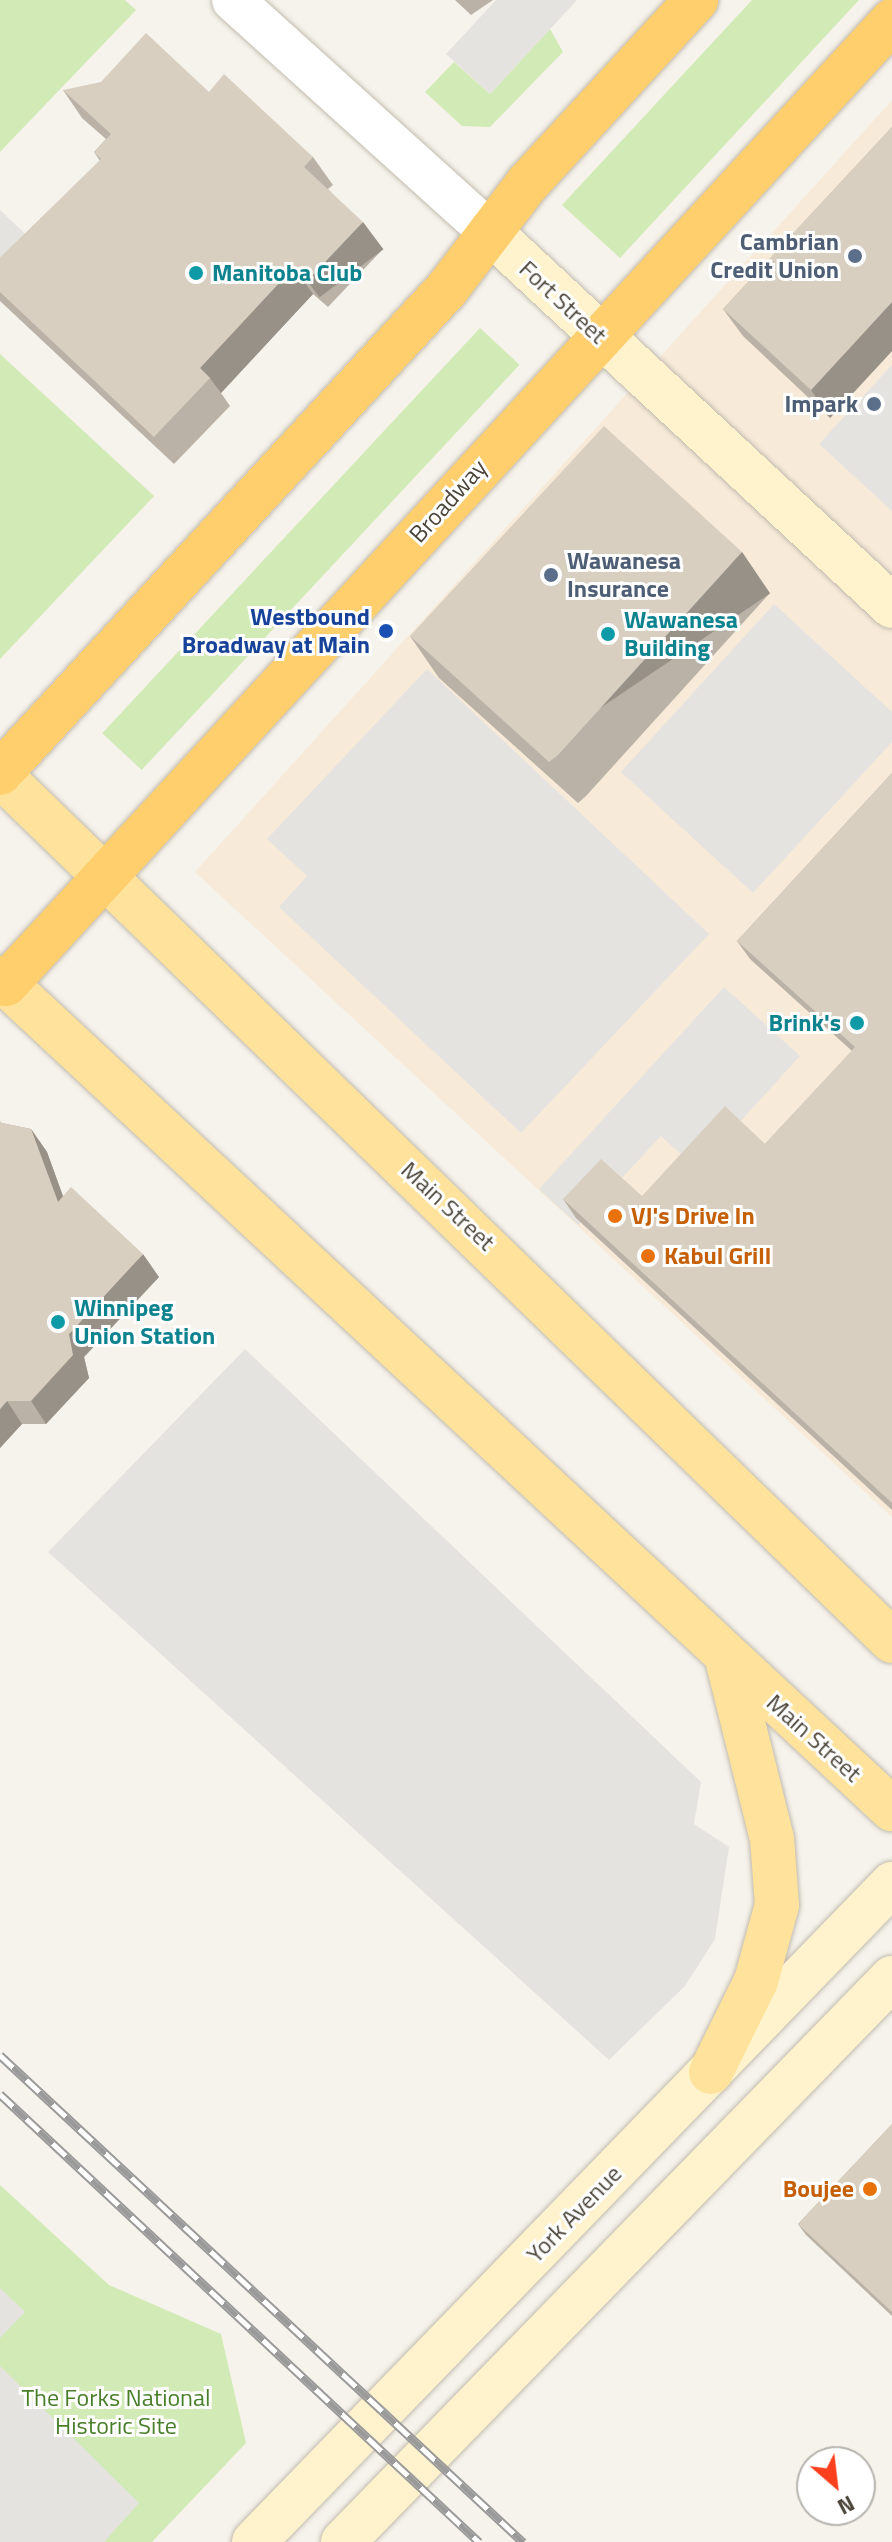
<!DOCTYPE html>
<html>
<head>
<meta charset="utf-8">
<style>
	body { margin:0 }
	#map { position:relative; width:892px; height:2542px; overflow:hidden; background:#f6f3ec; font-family:"Titillium Web",sans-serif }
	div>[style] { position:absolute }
	.commercial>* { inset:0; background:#f7ead8 }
	.green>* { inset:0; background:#d2eab5; transform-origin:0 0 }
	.parking>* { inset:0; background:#e5e3e0 }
	.roads { filter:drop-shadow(0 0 2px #c2bbae) drop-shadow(0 0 2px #c2bbae) }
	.street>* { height:42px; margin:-21px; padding:0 21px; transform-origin:21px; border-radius:21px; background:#fff }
	.secondary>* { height:44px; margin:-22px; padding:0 22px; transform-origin:22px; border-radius:22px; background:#fff3cd }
	.primary>* { height:44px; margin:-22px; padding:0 22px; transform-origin:22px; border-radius:22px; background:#ffe39c }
	.highway>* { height:44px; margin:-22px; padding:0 22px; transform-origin:22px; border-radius:22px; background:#ffcf6e }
	.rail>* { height:9px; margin-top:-4.5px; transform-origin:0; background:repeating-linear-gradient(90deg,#fff 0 18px,#9a9a9a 0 36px); box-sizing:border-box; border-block:2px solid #9a9a9a }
	.wall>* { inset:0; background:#bab2a6 }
	.shaded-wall>* { inset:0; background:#979187; transform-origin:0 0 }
	.building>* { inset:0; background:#d8cfc1 }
	.dots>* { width:22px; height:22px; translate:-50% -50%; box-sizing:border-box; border:4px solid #fff; border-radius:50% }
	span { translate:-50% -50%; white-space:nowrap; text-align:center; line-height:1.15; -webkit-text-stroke:6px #fff; paint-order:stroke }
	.service-label { font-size:24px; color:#4e5e75; font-weight:700 }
	.right { translate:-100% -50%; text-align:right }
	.left { translate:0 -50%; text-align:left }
	.culture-label { font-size:24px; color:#0d838f; font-weight:700 }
	.street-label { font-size:24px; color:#4b4439 }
	.transit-label { font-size:24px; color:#164399; font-weight:700 }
	.food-label { font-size:24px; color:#c56008; font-weight:700 }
	.park-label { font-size:24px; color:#4a7f2a }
	.north { position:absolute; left:796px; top:2446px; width:80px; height:80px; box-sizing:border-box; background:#fff; border:2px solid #b7b4b0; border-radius:50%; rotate:152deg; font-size:22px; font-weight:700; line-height:32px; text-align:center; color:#4b4439 }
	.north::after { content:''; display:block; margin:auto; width:28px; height:36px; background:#fc3f1d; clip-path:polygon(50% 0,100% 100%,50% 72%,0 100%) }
</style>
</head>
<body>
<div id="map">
	<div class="commercial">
		<div style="clip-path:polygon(892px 100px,892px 1517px,195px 872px)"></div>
	</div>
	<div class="green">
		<div style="clip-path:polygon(0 0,125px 0,136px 10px,0 152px)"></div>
		<div style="clip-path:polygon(752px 0,859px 0,620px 258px,562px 205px)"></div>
		<div style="clip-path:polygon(550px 29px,563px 52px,490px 127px,462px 126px,425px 92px,454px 62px,490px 94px)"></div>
		<div style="left:480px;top:328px;width:54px;height:554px;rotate:43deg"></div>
		<div style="clip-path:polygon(0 354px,154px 496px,0 659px)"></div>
		<div style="clip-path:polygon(0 2185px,109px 2285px,221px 2334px,246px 2443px,152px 2542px,0 2542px)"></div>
	</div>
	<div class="parking">
		<div style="clip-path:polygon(496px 0,577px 0,490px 94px,446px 54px)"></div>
		<div style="clip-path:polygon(0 210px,38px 246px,0 286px)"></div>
		<div style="clip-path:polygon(892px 365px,892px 511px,819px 444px)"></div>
		<div style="clip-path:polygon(774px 604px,892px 712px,892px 742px,753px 893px,621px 772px)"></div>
		<div style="clip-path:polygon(427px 669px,709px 934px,521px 1133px,279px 907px,307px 876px,267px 839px)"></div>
		<div style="clip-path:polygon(724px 987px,800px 1056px,697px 1169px,661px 1136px,578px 1225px,539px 1189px)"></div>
		<div style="clip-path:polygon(245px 1349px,701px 1782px,694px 1824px,729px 1847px,715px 1939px,685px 1986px,609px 2060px,48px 1552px)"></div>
		<div style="clip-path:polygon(0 2288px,25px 2312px,0 2338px)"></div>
		<div style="clip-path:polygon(0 2366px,139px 2503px,104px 2542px,0 2542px)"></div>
	</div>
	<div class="roads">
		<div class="street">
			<div style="left:233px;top:0;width:346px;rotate:42.1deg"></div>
		</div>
		<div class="secondary">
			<div style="left:490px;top:232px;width:549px;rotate:42.93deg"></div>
			<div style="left:254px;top:2542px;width:917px;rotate:-45.88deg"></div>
			<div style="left:343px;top:2542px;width:787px;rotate:-45.77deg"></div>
		</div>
		<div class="primary">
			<div style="left:0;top:775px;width:1243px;rotate:44.15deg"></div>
			<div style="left:6px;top:984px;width:1211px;rotate:42.96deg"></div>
			<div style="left:711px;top:2072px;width:102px;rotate:-63.7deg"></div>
			<div style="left:756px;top:1981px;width:79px;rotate:-74.6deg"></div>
			<div style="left:777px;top:1905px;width:66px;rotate:-94.3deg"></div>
			<div style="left:772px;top:1839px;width:182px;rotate:-104deg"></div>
		</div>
		<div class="highway">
			<div style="left:0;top:773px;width:659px;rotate:-47.28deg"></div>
			<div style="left:447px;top:289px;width:132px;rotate:-52.7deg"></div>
			<div style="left:527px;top:184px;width:250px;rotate:-47.4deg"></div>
			<div style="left:0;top:978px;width:8px;rotate:45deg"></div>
			<div style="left:6px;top:984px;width:1309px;rotate:-47.38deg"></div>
		</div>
	</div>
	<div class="rail">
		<div style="left:0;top:2055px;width:715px;rotate:42.96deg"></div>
		<div style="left:0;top:2094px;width:656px;rotate:43.08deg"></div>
	</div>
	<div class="wall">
		<div style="clip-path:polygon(455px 0,493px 0,471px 15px)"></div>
		<div style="clip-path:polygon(63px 90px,209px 92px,313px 157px,333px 185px,328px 189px,383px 249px,328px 307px,313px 294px,221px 393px,230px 406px,174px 464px,0 301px,0 258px,100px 161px,94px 152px,106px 139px,82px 118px)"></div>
		<div style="clip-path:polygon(892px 127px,892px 351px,830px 418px,743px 336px,723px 309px)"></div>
		<div style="clip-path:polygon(742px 552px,770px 593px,586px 796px,578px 803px,439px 678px,410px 636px)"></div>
		<div style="clip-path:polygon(892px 773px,892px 1510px,576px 1218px,563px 1199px,642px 1196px,765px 1144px,852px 1051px,750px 959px,737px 941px)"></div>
		<div style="clip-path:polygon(2px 1123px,31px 1129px,47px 1152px,63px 1196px,159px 1277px,84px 1357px,89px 1378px,46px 1424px,22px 1424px,0 1448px)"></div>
		<div style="clip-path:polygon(892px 2124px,892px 2316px,806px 2235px,798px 2224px)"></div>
	</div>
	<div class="shaded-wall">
		<div style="left:363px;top:222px;width:34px;height:80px;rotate:53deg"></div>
		<div style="clip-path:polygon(294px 267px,313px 294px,221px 393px,210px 378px,200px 368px)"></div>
		<div style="clip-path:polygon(892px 302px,892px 351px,830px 418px,811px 390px)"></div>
		<div style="left:742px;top:552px;width:50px;height:274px;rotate:56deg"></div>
		<div style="clip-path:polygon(31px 1129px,47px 1152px,73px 1224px,58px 1202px)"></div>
		<div style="clip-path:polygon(143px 1254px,159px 1277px,84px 1357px,89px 1378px,46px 1424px,31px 1401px,69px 1334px)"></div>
		<div style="clip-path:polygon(7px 1401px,22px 1424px,0 1448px,0 1409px)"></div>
	</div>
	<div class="building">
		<div style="clip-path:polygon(146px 33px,209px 92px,224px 74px,313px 157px,304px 167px,363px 222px,308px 280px,294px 267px,200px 368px,210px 378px,154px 437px,0 292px,0 258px,101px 159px,94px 152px,111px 134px,63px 90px,101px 82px)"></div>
		<div style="clip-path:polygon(892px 127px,892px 302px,811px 390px,723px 309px)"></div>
		<div style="clip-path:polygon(604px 426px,742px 552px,558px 755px,549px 762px,410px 636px)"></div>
		<div style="clip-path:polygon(892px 773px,892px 1503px,563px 1199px,601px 1159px,642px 1196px,725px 1106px,765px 1144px,855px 1047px,737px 941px)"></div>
		<div style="clip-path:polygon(0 1121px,2px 1123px,31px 1129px,58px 1202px,71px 1187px,143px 1254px,69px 1334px,73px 1355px,31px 1401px,7px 1401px,0 1409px)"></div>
		<div style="clip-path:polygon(892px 2124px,892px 2312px,798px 2224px)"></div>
	</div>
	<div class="dots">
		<div style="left:855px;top:256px;background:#5c6f8a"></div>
		<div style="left:196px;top:273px;background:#0f9aa8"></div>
		<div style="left:874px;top:404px;background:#5c6f8a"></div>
		<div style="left:551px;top:575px;background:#5c6f8a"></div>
		<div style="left:386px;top:631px;background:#1a4fb4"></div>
		<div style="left:608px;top:634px;background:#0f9aa8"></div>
		<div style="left:857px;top:1023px;background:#0f9aa8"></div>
		<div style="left:615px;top:1216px;background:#e8710a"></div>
		<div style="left:648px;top:1256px;background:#e8710a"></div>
		<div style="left:58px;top:1322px;background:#0f9aa8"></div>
		<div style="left:870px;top:2189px;background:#e8710a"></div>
	</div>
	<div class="service-label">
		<span class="right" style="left:839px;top:256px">Cambrian<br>Credit Union</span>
		<span class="right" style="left:858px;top:404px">Impark</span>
		<span class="left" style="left:567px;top:575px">Wawanesa<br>Insurance</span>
	</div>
	<div class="culture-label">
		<span class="left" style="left:212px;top:273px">Manitoba Club</span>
		<span class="left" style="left:624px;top:634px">Wawanesa<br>Building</span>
		<span class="right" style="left:841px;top:1023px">Brink's</span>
		<span class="left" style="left:74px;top:1322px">Winnipeg<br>Union Station</span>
	</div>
	<div class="street-label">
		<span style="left:563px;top:302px;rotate:43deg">Fort Street</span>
		<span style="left:448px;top:501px;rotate:-48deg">Broadway</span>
		<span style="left:448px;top:1206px;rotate:43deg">Main Street</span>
		<span style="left:814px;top:1738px;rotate:42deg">Main Street</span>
		<span style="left:574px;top:2214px;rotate:-46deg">York Avenue</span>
	</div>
	<div class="transit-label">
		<span class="right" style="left:370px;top:631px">Westbound<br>Broadway at Main</span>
	</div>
	<div class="food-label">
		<span class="left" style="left:631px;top:1216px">VJ's Drive In</span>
		<span class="left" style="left:664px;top:1256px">Kabul Grill</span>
		<span class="right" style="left:854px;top:2189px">Boujee</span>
	</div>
	<div class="park-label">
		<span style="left:116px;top:2412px">The Forks National<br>Historic Site</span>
	</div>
	<div class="north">N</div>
</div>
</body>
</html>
